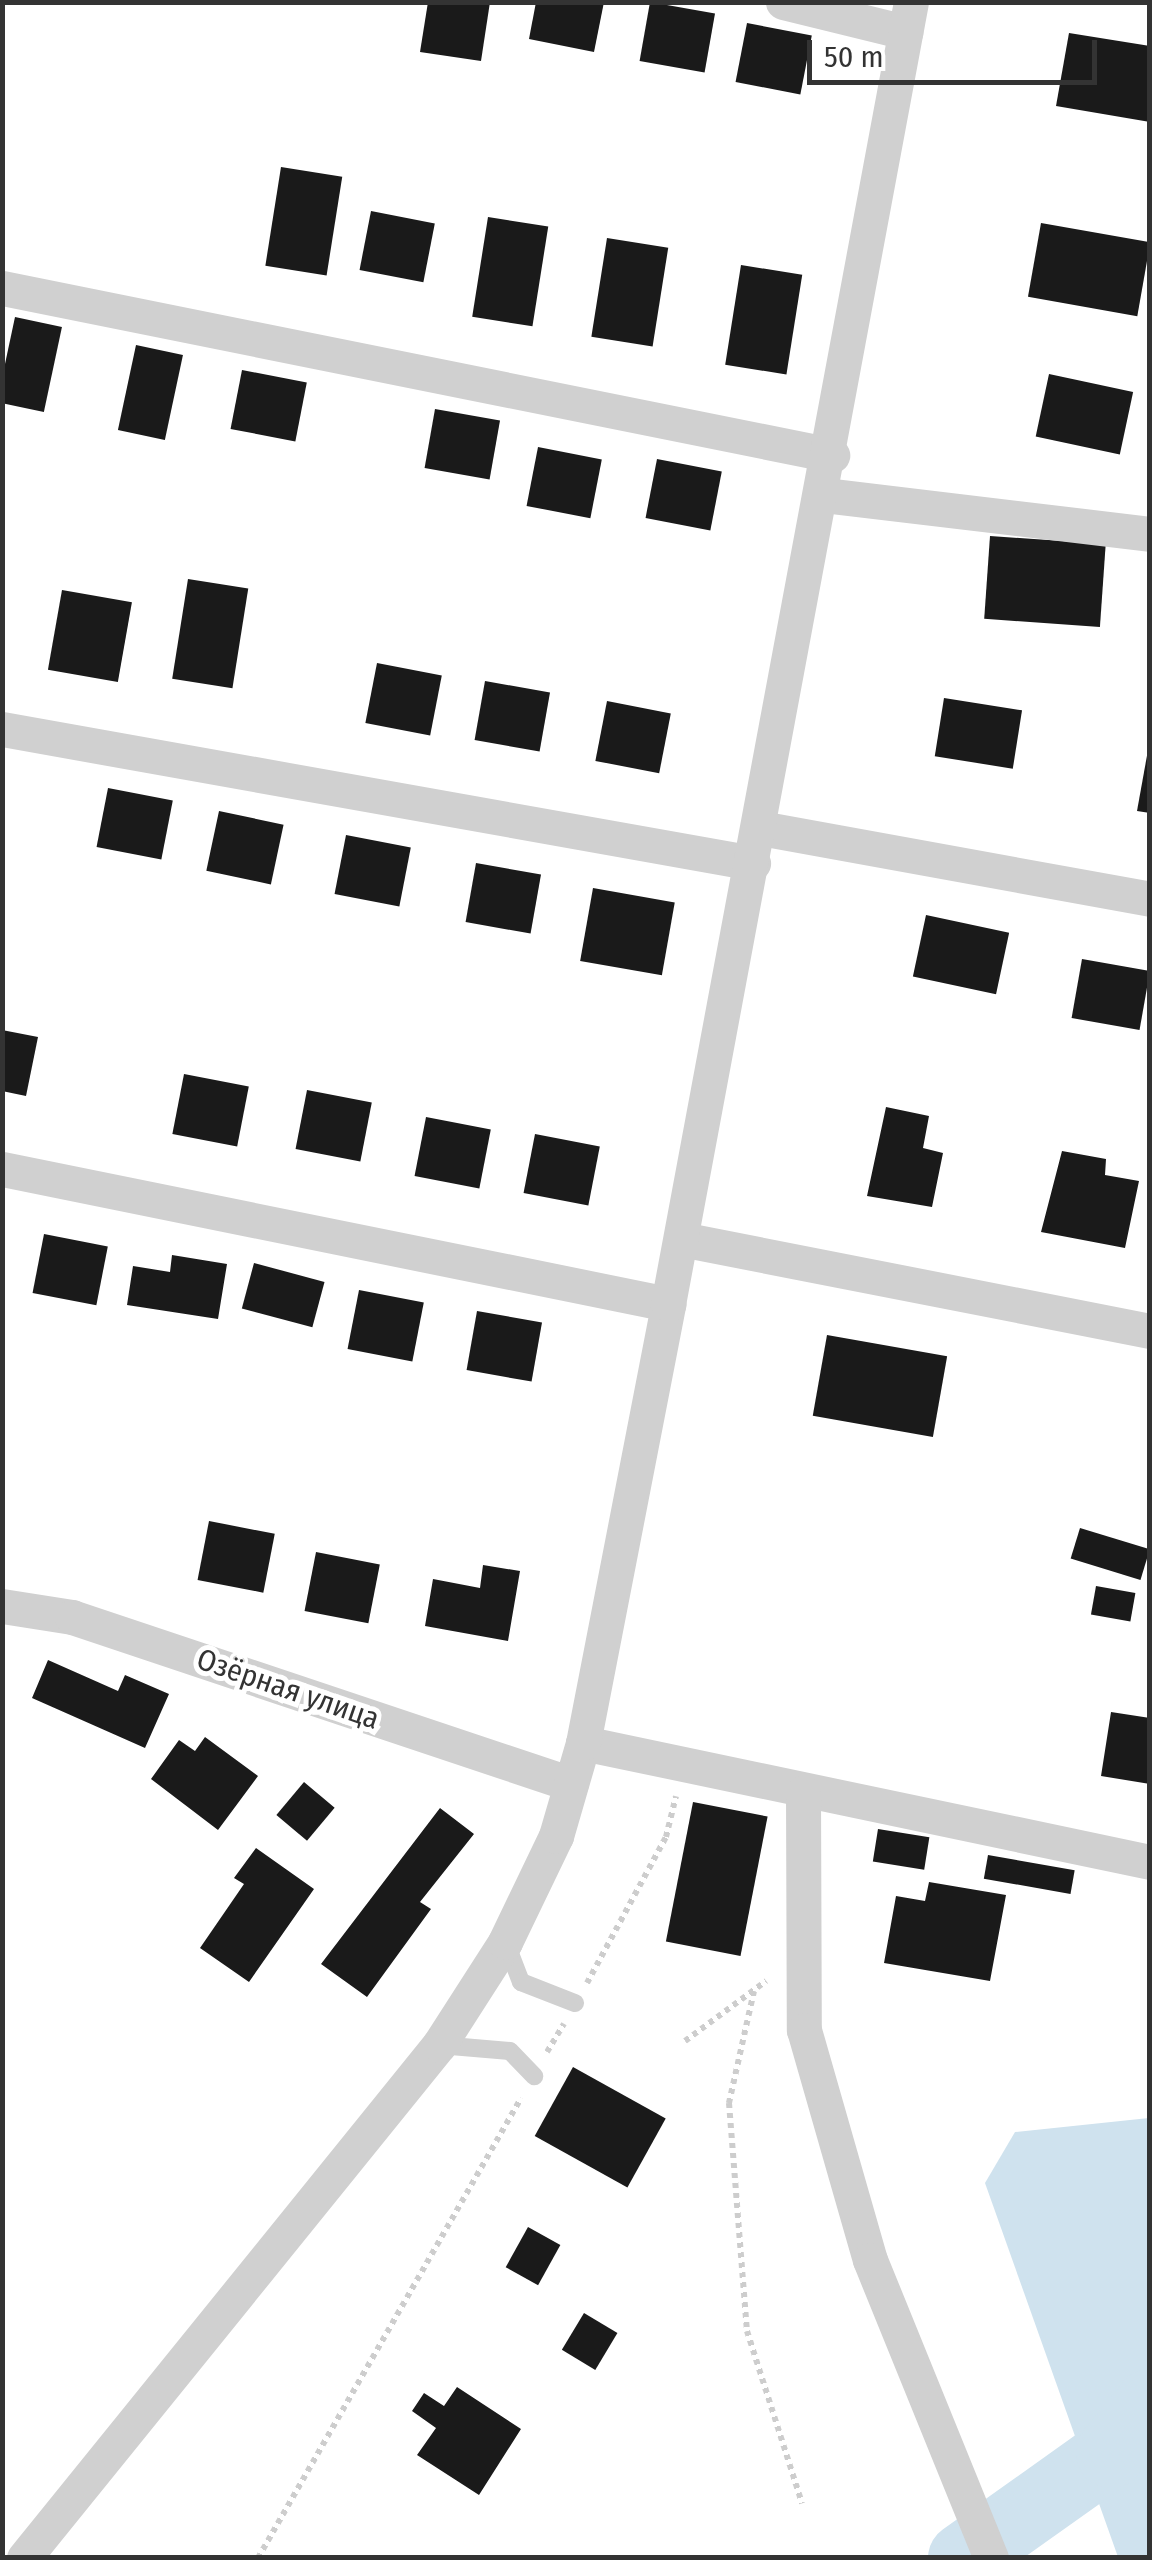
<!DOCTYPE html>
<html>
<head>
<meta charset="utf-8">
<style>
	body { margin:0 }
	#map { position:relative; width:1152px; height:2560px; overflow:hidden; background:#fff; font-family:"Fira Sans Condensed",sans-serif }
	div>[style] { position:absolute }
	.water>* { inset:0; background:#cfe2ee }
	.river>* { height:70px; margin:-35px; padding:0 35px; transform-origin:35px; border-radius:35px; background:#cfe2ee }
	.building>* { inset:0; background:#1a1a1a; transform-origin:0 0 }
	.path>* { height:6px; margin-top:-3px; transform-origin:0; background:repeating-linear-gradient(90deg,#cdcdcd 0 5px,transparent 0 10px) }
	.lane>* { height:18px; margin:-9px; padding:0 9px; transform-origin:9px; border-radius:9px; background:#d0d0d0 }
	.street>* { height:35px; margin:-17.5px; padding:0 17.5px; transform-origin:17.5px; border-radius:17.5px; background:#d0d0d0 }
	span { translate:-50% -50%; white-space:nowrap; text-align:center; line-height:1.15; -webkit-text-stroke:10px #fff; paint-order:stroke }
	.street-label { font-size:30px; color:#333 }
	.frame { position:absolute; inset:0; border:5px solid #333; pointer-events:none }
	.scale { position:absolute; left:807px; top:40px; width:290px; height:45px; box-sizing:border-box; border:5px solid #333; border-top:0; padding-left:12px; font-size:30px; line-height:35px; white-space:nowrap; color:#333; -webkit-text-stroke:8px #fff; paint-order:stroke }
</style>
</head>
<body>
<div id="map">
	<div class="water">
		<div style="clip-path:polygon(1149px 2118px,1149px 2557px,1118px 2557px,985px 2183px,1015px 2132px)"></div>
	</div>
	<div class="river">
		<div style="left:963px;top:2558px;width:181px;rotate:-35.4deg"></div>
		<div style="left:1111px;top:2453px;width:63px;rotate:-51.5deg"></div>
	</div>
	<div class="building">
		<div style="clip-path:polygon(428px 2px,490px 2px,481px 61px,420px 52px)"></div>
		<div style="clip-path:polygon(536px 2px,604px 2px,594px 52px,529px 39px)"></div>
		<div style="left:650px;top:2px;width:66px;height:60px;rotate:10deg"></div>
		<div style="left:747px;top:23px;width:66px;height:60px;rotate:11deg"></div>
		<div style="clip-path:polygon(1069px 33px,1150px 46px,1150px 122px,1056px 106px)"></div>
		<div style="left:281px;top:167px;width:62px;height:100px;rotate:9deg"></div>
		<div style="left:371px;top:211px;width:65px;height:60px;rotate:11deg"></div>
		<div style="left:488px;top:217px;width:61px;height:101px;rotate:9deg"></div>
		<div style="left:1041px;top:223px;width:111px;height:75px;rotate:10deg"></div>
		<div style="left:607px;top:238px;width:62px;height:100px;rotate:9deg"></div>
		<div style="left:741px;top:265px;width:62px;height:101px;rotate:9deg"></div>
		<div style="left:15px;top:317px;width:48px;height:87px;rotate:12deg"></div>
		<div style="left:136px;top:345px;width:48px;height:87px;rotate:12deg"></div>
		<div style="left:242px;top:370px;width:66px;height:60px;rotate:11deg"></div>
		<div style="left:1049px;top:374px;width:86px;height:64px;rotate:12deg"></div>
		<div style="left:435px;top:409px;width:66px;height:60px;rotate:10deg"></div>
		<div style="left:538px;top:447px;width:65px;height:60px;rotate:11deg"></div>
		<div style="left:657px;top:459px;width:66px;height:60px;rotate:11deg"></div>
		<div style="left:990px;top:536px;width:116px;height:83px;rotate:4deg"></div>
		<div style="left:188px;top:579px;width:61px;height:101px;rotate:9deg"></div>
		<div style="left:62px;top:590px;width:71px;height:81px;rotate:10deg"></div>
		<div style="left:377px;top:663px;width:66px;height:61px;rotate:11deg"></div>
		<div style="left:485px;top:681px;width:66px;height:60px;rotate:10deg"></div>
		<div style="left:944px;top:698px;width:79px;height:59px;rotate:9deg"></div>
		<div style="left:607px;top:701px;width:65px;height:61px;rotate:11deg"></div>
		<div style="clip-path:polygon(1148px 750px,1150px 750px,1150px 813px,1137px 811px)"></div>
		<div style="left:108px;top:788px;width:66px;height:60px;rotate:11deg"></div>
		<div style="left:219px;top:811px;width:66px;height:61px;rotate:12deg"></div>
		<div style="left:346px;top:835px;width:66px;height:60px;rotate:11deg"></div>
		<div style="left:476px;top:863px;width:66px;height:60px;rotate:10deg"></div>
		<div style="left:593px;top:888px;width:83px;height:74px;rotate:10deg"></div>
		<div style="left:926px;top:915px;width:85px;height:63px;rotate:12deg"></div>
		<div style="left:1082px;top:959px;width:69px;height:60px;rotate:10deg"></div>
		<div style="clip-path:polygon(2px 1030px,38px 1037px,26px 1096px,2px 1091px)"></div>
		<div style="left:184px;top:1074px;width:66px;height:61px;rotate:11deg"></div>
		<div style="left:307px;top:1090px;width:66px;height:60px;rotate:11deg"></div>
		<div style="clip-path:polygon(886px 1107px,929px 1116px,923px 1148px,943px 1153px,932px 1207px,867px 1196px)"></div>
		<div style="left:426px;top:1117px;width:66px;height:60px;rotate:11deg"></div>
		<div style="left:535px;top:1134px;width:66px;height:60px;rotate:11deg"></div>
		<div style="clip-path:polygon(1062px 1151px,1106px 1159px,1105px 1175px,1139px 1181px,1125px 1248px,1041px 1232px)"></div>
		<div style="left:44px;top:1234px;width:65px;height:60px;rotate:11deg"></div>
		<div style="clip-path:polygon(172px 1255px,227px 1264px,218px 1319px,127px 1305px,133px 1266px,170px 1272px)"></div>
		<div style="left:254px;top:1263px;width:73px;height:47px;rotate:15deg"></div>
		<div style="left:359px;top:1290px;width:66px;height:60px;rotate:11deg"></div>
		<div style="left:477px;top:1311px;width:66px;height:60px;rotate:10deg"></div>
		<div style="left:827px;top:1335px;width:122px;height:82px;rotate:10deg"></div>
		<div style="left:209px;top:1521px;width:67px;height:60px;rotate:11deg"></div>
		<div style="left:1080px;top:1528px;width:73px;height:32px;rotate:17deg"></div>
		<div style="left:316px;top:1552px;width:65px;height:60px;rotate:11deg"></div>
		<div style="clip-path:polygon(483px 1565px,520px 1571px,508px 1641px,425px 1626px,433px 1579px,480px 1588px)"></div>
		<div style="left:1096px;top:1586px;width:40px;height:29px;rotate:10deg"></div>
		<div style="clip-path:polygon(48px 1660px,118px 1691px,125px 1675px,169px 1694px,145px 1748px,32px 1698px)"></div>
		<div style="clip-path:polygon(1111px 1712px,1150px 1718px,1150px 1784px,1101px 1776px)"></div>
		<div style="clip-path:polygon(205px 1737px,258px 1776px,218px 1830px,151px 1779px,179px 1740px,195px 1751px)"></div>
		<div style="left:304px;top:1782px;width:40px;height:43px;rotate:40deg"></div>
		<div style="left:693px;top:1802px;width:76px;height:142px;rotate:11deg"></div>
		<div style="clip-path:polygon(440px 1808px,474px 1834px,420px 1902px,431px 1909px,367px 1997px,321px 1964px)"></div>
		<div style="left:878px;top:1829px;width:52px;height:33px;rotate:9deg"></div>
		<div style="clip-path:polygon(256px 1848px,314px 1889px,249px 1982px,200px 1948px,244px 1884px,234px 1878px)"></div>
		<div style="left:988px;top:1855px;width:88px;height:24px;rotate:10deg"></div>
		<div style="clip-path:polygon(929px 1882px,1006px 1895px,990px 1981px,884px 1963px,896px 1896px,925px 1901px)"></div>
		<div style="left:573px;top:2067px;width:106px;height:79px;rotate:29deg"></div>
		<div style="left:528px;top:2227px;width:37px;height:46px;rotate:29deg"></div>
		<div style="left:584px;top:2313px;width:39px;height:43px;rotate:31deg"></div>
		<div style="clip-path:polygon(457px 2387px,521px 2429px,479px 2495px,417px 2455px,436px 2428px,412px 2411px,424px 2393px,444px 2406px)"></div>
	</div>
	<div class="path">
		<div style="left:587px;top:1983px;width:166px;rotate:-61.6deg"></div>
		<div style="left:666px;top:1837px;width:42px;rotate:-76.3deg"></div>
		<div style="left:754px;top:1991px;width:115px;rotate:102.6deg"></div>
		<div style="left:729px;top:2103px;width:229px;rotate:85.5deg"></div>
		<div style="left:747px;top:2331px;width:181px;rotate:72.3deg"></div>
		<div style="left:685px;top:2041px;width:101px;rotate:-36.5deg"></div>
		<div style="left:547px;top:2052px;width:33px;rotate:-59deg"></div>
		<div style="left:258px;top:2558px;width:530px;rotate:-60.24deg"></div>
	</div>
	<div class="lane">
		<div style="left:506px;top:1943px;width:42px;rotate:69deg"></div>
		<div style="left:521px;top:1982px;width:58px;rotate:21.3deg"></div>
		<div style="left:439px;top:2045px;width:71px;rotate:4.8deg"></div>
		<div style="left:510px;top:2051px;width:35px;rotate:46deg"></div>
	</div>
	<div class="street">
		<div style="left:783px;top:2px;width:126px;rotate:13.8deg"></div>
		<div style="left:2px;top:288px;width:847px;rotate:11.38deg"></div>
		<div style="left:824px;top:495px;width:328px;rotate:6.8deg"></div>
		<div style="left:2px;top:729px;width:763px;rotate:10.12deg"></div>
		<div style="left:760px;top:828px;width:396px;rotate:10.3deg"></div>
		<div style="left:2px;top:1169px;width:680px;rotate:11.46deg"></div>
		<div style="left:681px;top:1239px;width:478px;rotate:11.1deg"></div>
		<div style="left:2px;top:1606px;width:71px;rotate:8.9deg"></div>
		<div style="left:72px;top:1617px;width:526px;rotate:18.5deg"></div>
		<div style="left:583px;top:1743px;width:579px;rotate:11.85deg"></div>
		<div style="left:803px;top:1793px;width:237px;rotate:89.8deg"></div>
		<div style="left:804px;top:2030px;width:239px;rotate:74deg"></div>
		<div style="left:870px;top:2260px;width:322px;rotate:67.9deg"></div>
		<div style="left:24px;top:2558px;width:660px;rotate:-51.03deg"></div>
		<div style="left:439px;top:2045px;width:122px;rotate:-57.3deg"></div>
		<div style="left:505px;top:1942px;width:118px;rotate:-64.3deg"></div>
		<div style="left:556px;top:1836px;width:97px;rotate:-73.8deg"></div>
		<div style="left:583px;top:1743px;width:447px;rotate:-79deg"></div>
		<div style="left:668px;top:1304px;width:1324px;rotate:-79.43deg"></div>
	</div>
	<div class="street-label">
		<span style="left:288px;top:1689px;rotate:19deg">Озёрная улица</span>
	</div>
	<div class="frame"></div>
	<div class="scale">50 m</div>
</div>
</body>
</html>
